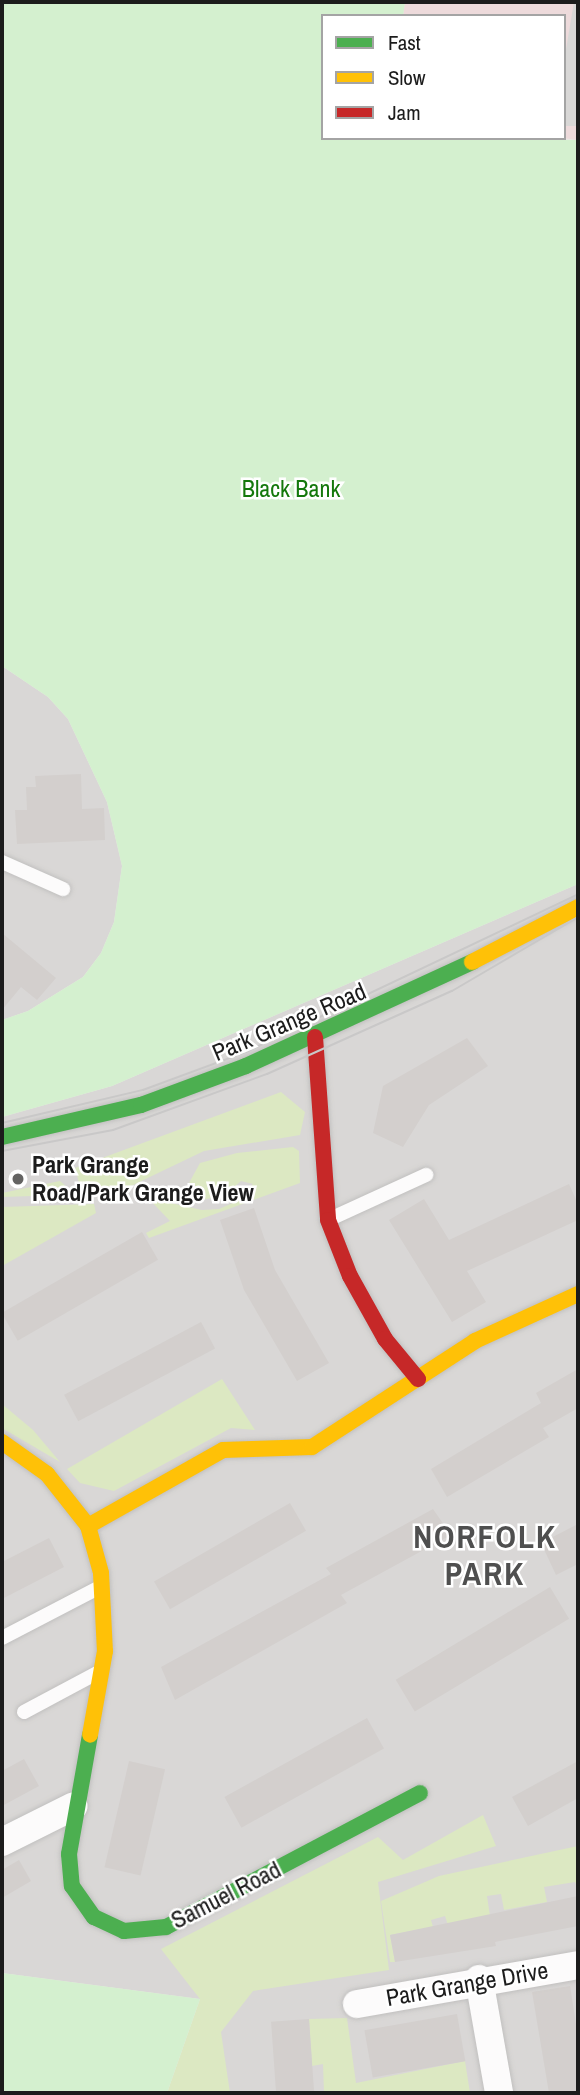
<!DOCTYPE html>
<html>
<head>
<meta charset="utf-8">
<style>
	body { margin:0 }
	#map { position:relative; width:580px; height:2095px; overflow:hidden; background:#eae7e4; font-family:"Archivo Narrow",sans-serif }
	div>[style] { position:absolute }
	.residential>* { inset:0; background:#d9d7d6 }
	.commercial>* { inset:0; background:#eddadb }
	.religious>* { inset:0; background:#d8d7d6 }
	.grass>* { inset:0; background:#dce8c2 }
	.park>* { inset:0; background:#d4f0cf }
	.building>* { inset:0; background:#d3cfcd; transform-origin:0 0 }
	.roads { filter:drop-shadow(0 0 2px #c1c0bf) drop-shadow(0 0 2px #c1c0bf) }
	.lane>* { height:14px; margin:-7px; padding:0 7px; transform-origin:7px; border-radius:7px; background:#fcfbfb }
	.street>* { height:28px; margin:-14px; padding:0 14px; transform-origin:14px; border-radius:14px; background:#fcfbfb }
	.fast>* { height:16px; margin:-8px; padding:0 8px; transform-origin:8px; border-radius:8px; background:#4caf50 }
	.slow>* { height:16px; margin:-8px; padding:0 8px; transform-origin:8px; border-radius:8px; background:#ffc107 }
	.jam>* { height:16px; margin:-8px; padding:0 8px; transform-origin:8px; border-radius:8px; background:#c62828 }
	.tram>* { height:2px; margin:-1px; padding:0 1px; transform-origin:1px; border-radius:1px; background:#c9c8c8 }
	.dots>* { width:19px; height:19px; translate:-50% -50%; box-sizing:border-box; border:4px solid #fff; border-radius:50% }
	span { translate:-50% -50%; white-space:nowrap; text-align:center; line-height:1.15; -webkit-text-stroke:5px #fff; paint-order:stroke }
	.park-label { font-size:24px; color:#14780c }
	.street-label { font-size:24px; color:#1c1c1c }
	.poi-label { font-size:24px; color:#1c1c1c; font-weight:700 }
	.left { translate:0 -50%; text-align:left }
	.district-label { font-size:32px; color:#4f4f4f; font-weight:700; letter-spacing:2px }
	.frame { position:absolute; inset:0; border:4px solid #1c1c1c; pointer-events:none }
	.legend { position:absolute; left:321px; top:14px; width:245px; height:126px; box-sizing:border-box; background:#fff; border:2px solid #a4a4a4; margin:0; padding:9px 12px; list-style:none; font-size:21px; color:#1c1c1c }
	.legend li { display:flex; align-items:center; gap:14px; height:35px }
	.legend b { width:35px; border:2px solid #a4a4a4 }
</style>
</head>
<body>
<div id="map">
	<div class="residential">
		<div style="clip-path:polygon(2px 666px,48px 697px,68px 719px,107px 802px,122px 866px,114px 922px,101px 953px,83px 977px,28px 1011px,2px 1020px)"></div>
		<div style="clip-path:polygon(578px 884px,578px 2093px,224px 2093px,200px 1999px,2px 1973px,2px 1117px,112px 1086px)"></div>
	</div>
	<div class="commercial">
		<div style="clip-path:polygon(405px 2px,578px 2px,578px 140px,563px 138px,564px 16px,403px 16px)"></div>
	</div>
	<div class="religious">
		<div style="clip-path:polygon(574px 2px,578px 2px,578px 126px,564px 126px,564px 61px)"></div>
	</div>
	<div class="grass">
		<div style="clip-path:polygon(281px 1092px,305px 1112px,300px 1135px,204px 1151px,131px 1186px,109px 1194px,82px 1194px,75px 1168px)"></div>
		<div style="clip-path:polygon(293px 1147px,299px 1151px,300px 1183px,149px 1238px,146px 1233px,170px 1221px,148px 1198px,202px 1210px,219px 1209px,235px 1202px,253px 1184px,241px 1181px,225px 1195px,197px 1201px,189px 1183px,200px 1163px,237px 1153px)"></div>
		<div style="clip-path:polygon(60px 1181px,68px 1188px,64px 1195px,2px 1197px,2px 1193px)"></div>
		<div style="clip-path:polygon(94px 1204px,96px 1213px,2px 1266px,2px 1207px)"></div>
		<div style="clip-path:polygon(222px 1379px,255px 1430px,231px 1428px,114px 1491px,80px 1483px,67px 1469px)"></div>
		<div style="clip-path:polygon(2px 1404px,33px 1430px,60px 1462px,2px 1428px)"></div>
		<div style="clip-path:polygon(483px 1815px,496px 1846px,378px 1882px,389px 1970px,253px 1991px,221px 2032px,230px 2093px,167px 2093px,200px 1999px,161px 1949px,378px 1837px,403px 1860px)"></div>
		<div style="clip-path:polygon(578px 1846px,578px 1888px,575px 1882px,544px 1887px,547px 1902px,504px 1910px,501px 1894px,487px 1896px,490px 1916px,448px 1925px,445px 1916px,431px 1920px,433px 1927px,390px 1935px,395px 1962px,390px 1962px,381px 1901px,439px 1876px)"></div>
		<div style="clip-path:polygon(347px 2018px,356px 2083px,465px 2061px,470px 2093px,324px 2093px,323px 2064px,312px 2066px,309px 2019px)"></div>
	</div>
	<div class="park">
		<div style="clip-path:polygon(2px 2px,405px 2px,403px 16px,323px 16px,323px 138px,578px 140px,578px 884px,112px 1086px,2px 1117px,2px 1020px,28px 1011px,83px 977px,101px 953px,114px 922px,122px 866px,107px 802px,68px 719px,48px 697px,2px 666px)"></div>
		<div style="clip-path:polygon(2px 1973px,200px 1999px,167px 2093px,2px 2093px)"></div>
	</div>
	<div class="building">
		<div style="clip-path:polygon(81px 774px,82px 809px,104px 808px,105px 840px,17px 844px,15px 810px,27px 810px,26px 787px,36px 787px,35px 776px)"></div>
		<div style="clip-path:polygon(2px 933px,56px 978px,37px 1000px,21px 987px,2px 1010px)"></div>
		<div style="clip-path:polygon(467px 1038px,488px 1066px,429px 1105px,403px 1147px,373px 1133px,383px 1086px)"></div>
		<div style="clip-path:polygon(569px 1184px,578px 1204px,578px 1220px,467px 1271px,486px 1302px,452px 1322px,389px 1220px,424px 1199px,449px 1240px)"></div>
		<div style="clip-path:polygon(254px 1208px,275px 1270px,329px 1363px,297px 1381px,244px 1290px,220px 1220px)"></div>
		<div style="left:142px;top:1232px;width:32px;height:162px;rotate:60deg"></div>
		<div style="left:201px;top:1322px;width:30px;height:155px;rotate:62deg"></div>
		<div style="clip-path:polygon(578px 1369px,578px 1408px,543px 1428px,549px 1437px,447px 1497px,431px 1469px,541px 1403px,536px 1393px)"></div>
		<div style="left:290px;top:1503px;width:32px;height:157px;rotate:60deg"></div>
		<div style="clip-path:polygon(433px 1509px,451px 1535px,341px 1595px,347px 1603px,175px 1700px,161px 1667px,331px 1574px,326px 1568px)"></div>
		<div style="clip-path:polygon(578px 1524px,578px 1564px,556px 1575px,541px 1543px)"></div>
		<div style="clip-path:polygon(49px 1538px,64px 1567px,2px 1599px,2px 1562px)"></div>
		<div style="left:550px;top:1587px;width:37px;height:180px;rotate:59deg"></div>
		<div style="left:367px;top:1718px;width:35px;height:163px;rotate:61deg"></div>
		<div style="clip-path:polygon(24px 1759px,39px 1786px,2px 1806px,2px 1771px)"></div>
		<div style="left:129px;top:1761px;width:37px;height:109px;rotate:13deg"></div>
		<div style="clip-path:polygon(578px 1761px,578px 1798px,528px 1826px,512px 1797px)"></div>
		<div style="clip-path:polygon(19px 1860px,31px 1881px,2px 1898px,2px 1870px)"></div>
		<div style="clip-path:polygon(578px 1896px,578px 1926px,495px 1942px,496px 1946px,395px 1962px,390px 1935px)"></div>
		<div style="clip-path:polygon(570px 1986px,578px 2037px,578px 2093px,549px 2093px,532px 1992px)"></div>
		<div style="left:457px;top:2014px;width:48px;height:94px;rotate:80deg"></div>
		<div style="left:309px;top:2019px;width:74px;height:38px;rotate:86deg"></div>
	</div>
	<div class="roads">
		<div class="lane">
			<div style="left:2px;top:862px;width:67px;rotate:23.9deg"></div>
			<div style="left:330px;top:1219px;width:106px;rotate:-24.6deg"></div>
			<div style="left:2px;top:1638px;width:110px;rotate:-27.5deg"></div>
			<div style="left:24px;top:1712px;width:83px;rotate:-28.1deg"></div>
		</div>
		<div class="street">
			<div style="left:2px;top:1842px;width:80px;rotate:-26.6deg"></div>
			<div style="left:479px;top:1979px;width:116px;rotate:80deg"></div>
			<div style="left:357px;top:2004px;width:224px;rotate:-10deg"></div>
		</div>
		<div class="fast">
			<div style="left:2px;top:1137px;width:143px;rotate:-13deg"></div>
			<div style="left:141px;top:1105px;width:112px;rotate:-20.4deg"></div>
			<div style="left:246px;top:1066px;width:249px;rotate:-24.7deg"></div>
			<div style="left:90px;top:1735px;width:121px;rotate:100deg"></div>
			<div style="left:69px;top:1854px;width:32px;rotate:85deg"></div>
			<div style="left:72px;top:1886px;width:38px;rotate:55deg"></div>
			<div style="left:94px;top:1917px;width:33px;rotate:25deg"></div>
			<div style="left:124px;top:1931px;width:42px;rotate:-5.4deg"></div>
			<div style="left:166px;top:1927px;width:287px;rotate:-27.8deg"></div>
		</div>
		<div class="slow">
			<div style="left:472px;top:962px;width:119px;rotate:-27.4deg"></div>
			<div style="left:2px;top:1442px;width:55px;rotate:35.4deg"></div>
			<div style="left:47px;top:1474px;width:66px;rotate:51.7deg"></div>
			<div style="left:88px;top:1526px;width:49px;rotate:74.5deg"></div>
			<div style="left:101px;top:1573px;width:78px;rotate:87.1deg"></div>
			<div style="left:105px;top:1651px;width:85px;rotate:100.1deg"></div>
			<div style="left:88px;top:1526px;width:155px;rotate:-29.4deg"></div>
			<div style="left:223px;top:1450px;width:89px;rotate:-1.9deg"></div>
			<div style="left:312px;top:1447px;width:194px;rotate:-33deg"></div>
			<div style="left:475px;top:1341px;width:113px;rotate:-24.5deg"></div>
		</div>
		<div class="jam">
			<div style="left:315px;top:1037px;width:183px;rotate:85.9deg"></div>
			<div style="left:328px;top:1220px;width:60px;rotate:68.6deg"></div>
			<div style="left:350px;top:1276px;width:72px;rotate:60.9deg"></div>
			<div style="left:385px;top:1339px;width:52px;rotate:50.5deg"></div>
		</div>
	</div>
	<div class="tram">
		<div style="left:2px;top:1123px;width:145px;rotate:-13.2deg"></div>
		<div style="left:143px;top:1090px;width:110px;rotate:-20.3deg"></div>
		<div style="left:246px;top:1052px;width:368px;rotate:-25.4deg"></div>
		<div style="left:2px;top:1151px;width:113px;rotate:-10.7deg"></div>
		<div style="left:113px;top:1130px;width:164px;rotate:-20deg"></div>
		<div style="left:267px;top:1074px;width:203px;rotate:-24.2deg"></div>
		<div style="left:452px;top:991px;width:146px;rotate:-30.4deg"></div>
	</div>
	<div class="dots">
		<div style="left:18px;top:1179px;background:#646362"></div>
	</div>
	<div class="park-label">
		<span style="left:291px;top:489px">Black Bank</span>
	</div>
	<div class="street-label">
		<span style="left:289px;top:1022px;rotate:-23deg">Park Grange Road</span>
		<span style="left:226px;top:1895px;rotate:-27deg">Samuel Road</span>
		<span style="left:467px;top:1984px;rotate:-10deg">Park Grange Drive</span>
	</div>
	<div class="poi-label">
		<span class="left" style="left:32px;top:1179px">Park Grange<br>Road/Park Grange View</span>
	</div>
	<div class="district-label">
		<span style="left:485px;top:1556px">NORFOLK<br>PARK</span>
	</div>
	<div class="frame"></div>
	<ul class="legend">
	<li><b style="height:9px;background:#4caf50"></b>Fast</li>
	<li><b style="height:9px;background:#ffc107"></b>Slow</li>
	<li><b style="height:9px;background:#c62828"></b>Jam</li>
	</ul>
</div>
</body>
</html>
